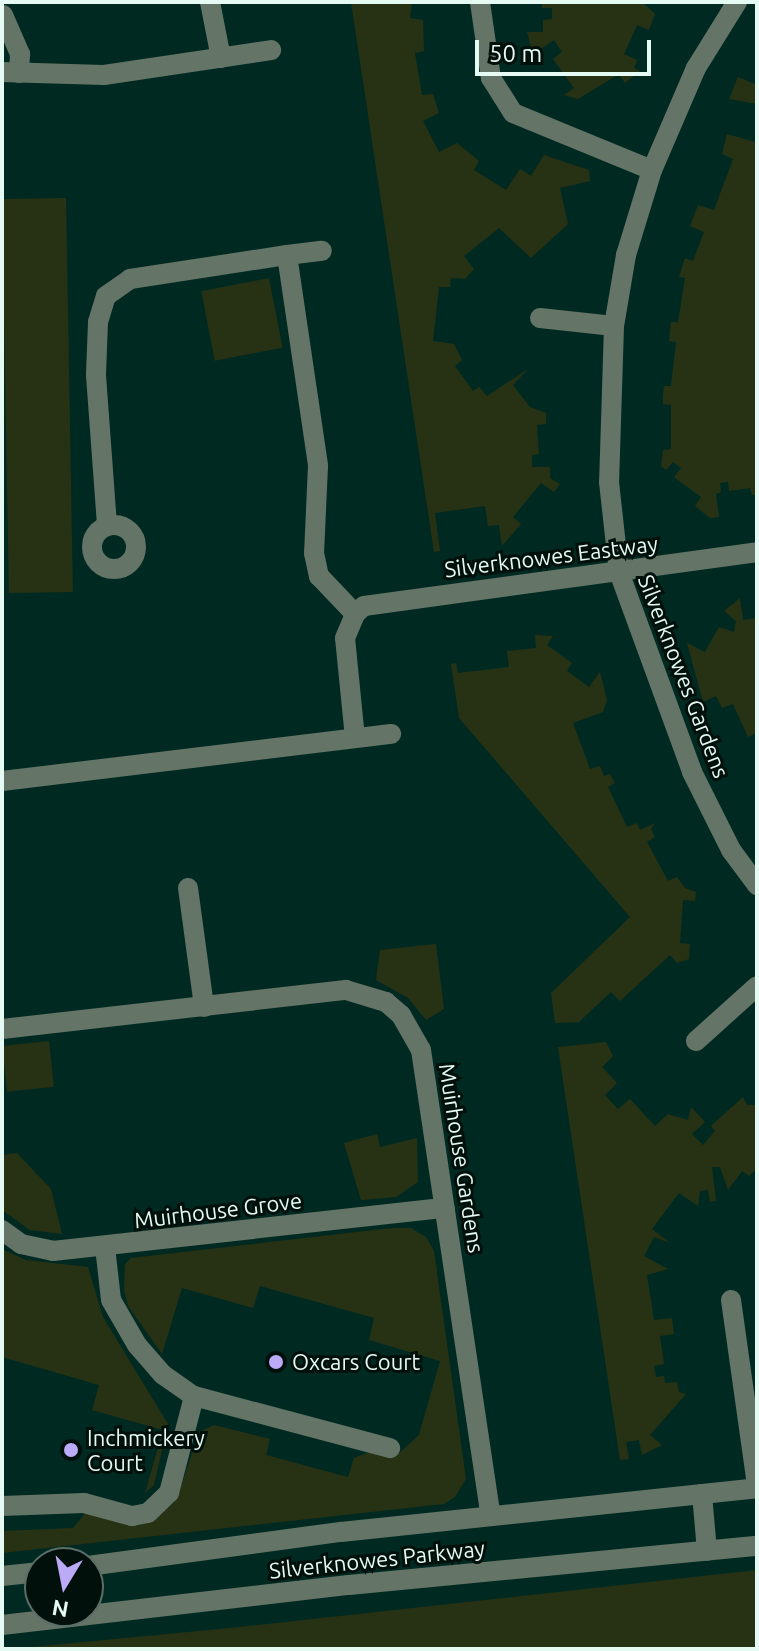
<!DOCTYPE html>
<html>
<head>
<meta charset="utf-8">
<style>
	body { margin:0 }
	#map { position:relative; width:759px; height:1651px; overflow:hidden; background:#002a21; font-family:Ubuntu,sans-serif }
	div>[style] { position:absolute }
	.green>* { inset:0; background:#273215; transform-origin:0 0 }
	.minor>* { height:20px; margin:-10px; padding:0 10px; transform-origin:10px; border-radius:10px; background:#647467 }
	.minor>.ring { margin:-10px; padding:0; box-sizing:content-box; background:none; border:20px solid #647467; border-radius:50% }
	.tertiary>* { height:20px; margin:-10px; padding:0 10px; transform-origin:10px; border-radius:10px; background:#647467 }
	.dots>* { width:22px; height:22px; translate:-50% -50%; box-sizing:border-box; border:4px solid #02100b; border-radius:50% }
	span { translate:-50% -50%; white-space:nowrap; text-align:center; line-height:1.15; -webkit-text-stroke:6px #02100b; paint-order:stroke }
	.street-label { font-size:22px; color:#e4faf3 }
	.poi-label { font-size:22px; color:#e4faf3 }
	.left { translate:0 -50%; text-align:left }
	.frame { position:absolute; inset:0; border:4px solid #e4faf3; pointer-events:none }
	.north { position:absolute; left:24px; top:1547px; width:80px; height:80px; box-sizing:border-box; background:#02100b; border:2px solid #5c6e68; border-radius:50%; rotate:190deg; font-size:22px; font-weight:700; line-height:32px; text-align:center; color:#e4faf3 }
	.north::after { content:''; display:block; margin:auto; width:28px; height:36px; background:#bbaaf6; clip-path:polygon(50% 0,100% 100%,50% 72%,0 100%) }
	.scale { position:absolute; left:475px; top:40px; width:176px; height:36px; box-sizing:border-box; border:4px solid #e4faf3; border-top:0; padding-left:10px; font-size:24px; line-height:28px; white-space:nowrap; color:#e4faf3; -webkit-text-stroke:6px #02100b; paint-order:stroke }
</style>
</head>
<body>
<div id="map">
	<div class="green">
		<div style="clip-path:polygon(351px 2px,412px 2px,410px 18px,423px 20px,424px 51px,415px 53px,422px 95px,433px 94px,439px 113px,423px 121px,439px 152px,457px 143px,479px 161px,474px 170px,506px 190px,520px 169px,531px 176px,544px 155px,589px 170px,590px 181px,560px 188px,568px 224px,531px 258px,499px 228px,464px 256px,474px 269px,465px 279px,451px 278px,450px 287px,439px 287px,433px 341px,454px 344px,462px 360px,455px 366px,473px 391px,479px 387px,487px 396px,528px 369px,513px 385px,530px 407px,546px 413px,546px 424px,537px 425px,539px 454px,532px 455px,532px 467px,550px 467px,550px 478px,560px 484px,554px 492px,541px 483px,513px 517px,521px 524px,502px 546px,499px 525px,488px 526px,485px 506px,435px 513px,440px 551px,434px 552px)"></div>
		<div style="clip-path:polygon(542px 2px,642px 2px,655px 14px,649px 30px,637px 25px,624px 54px,637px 60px,634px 68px,640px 71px,625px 83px,619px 74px,578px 99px,564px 95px,574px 88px,553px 59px,562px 52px,554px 40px,533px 54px,527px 32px,543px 32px,543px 20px,552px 19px,552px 8px,542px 8px)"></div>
		<div style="clip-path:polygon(738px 77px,757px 85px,757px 104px,729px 99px)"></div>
		<div style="clip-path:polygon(727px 134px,755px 142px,757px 135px,757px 495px,752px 495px,750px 488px,729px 491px,728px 482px,720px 483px,721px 492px,716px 494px,719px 517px,710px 518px,695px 506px,701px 497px,674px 477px,681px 468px,673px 462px,666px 470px,661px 466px,663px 450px,671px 449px,671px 405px,663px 404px,663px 396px,664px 386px,671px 386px,676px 342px,669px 341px,671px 322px,678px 322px,685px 278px,679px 277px,685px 258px,693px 261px,704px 232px,690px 226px,698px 205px,714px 210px,733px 159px,722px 154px)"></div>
		<div style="left:66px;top:198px;width:394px;height:64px;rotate:89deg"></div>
		<div style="left:269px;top:278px;width:71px;height:69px;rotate:79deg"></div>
		<div style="clip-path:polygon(740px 598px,743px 620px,757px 618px,757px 733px,748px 737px,733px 704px,722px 708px,716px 696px,703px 702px,687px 643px,705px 652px,719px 627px,734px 632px,736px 621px,724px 611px)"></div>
		<div style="clip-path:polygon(535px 635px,553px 636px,547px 645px,572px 663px,567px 671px,589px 687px,600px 672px,607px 700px,603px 712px,573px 723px,590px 769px,600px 766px,604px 776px,610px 774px,615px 783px,608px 787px,627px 827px,637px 823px,640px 830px,655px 823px,651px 829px,655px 837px,647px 842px,668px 881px,677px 877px,685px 888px,696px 892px,695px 901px,683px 900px,680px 943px,690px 944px,689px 959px,677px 963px,670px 955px,620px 1001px,611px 992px,579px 1022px,555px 1023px,551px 993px,630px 917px,459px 718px,451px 664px,456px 663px,458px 673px,509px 667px,507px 651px,536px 648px)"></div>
		<div style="clip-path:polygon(436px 944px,444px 1009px,426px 1020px,408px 998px,376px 980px,380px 950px)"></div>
		<div style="left:49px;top:1041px;width:46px;height:47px;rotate:84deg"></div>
		<div style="clip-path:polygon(606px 1042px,613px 1056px,602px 1067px,617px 1083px,605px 1095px,618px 1109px,630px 1099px,655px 1126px,668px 1114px,688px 1120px,691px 1107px,705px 1122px,692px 1134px,703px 1145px,715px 1131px,711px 1126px,743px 1097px,747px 1105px,757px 1105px,757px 1168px,749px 1176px,742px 1171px,728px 1190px,720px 1167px,712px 1167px,716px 1201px,710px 1202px,708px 1190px,700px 1191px,698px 1206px,679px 1193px,652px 1229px,670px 1243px,654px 1237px,644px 1256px,668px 1269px,647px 1275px,654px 1320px,672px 1318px,674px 1334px,660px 1336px,664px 1364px,654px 1366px,656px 1377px,664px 1376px,665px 1383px,677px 1382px,679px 1392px,686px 1394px,650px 1435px,662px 1445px,642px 1455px,639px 1440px,626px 1442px,629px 1459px,620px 1460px,558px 1047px)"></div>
		<div style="clip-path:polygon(377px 1134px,380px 1147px,417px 1138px,418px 1182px,396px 1197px,361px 1200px,344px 1143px)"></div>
		<div style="clip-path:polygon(17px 1153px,51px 1189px,62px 1234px,30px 1230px,2px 1210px,2px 1155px)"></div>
		<div style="clip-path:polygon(392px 1228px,411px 1228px,426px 1237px,434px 1251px,466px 1479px,455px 1497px,444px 1504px,2px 1553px,2px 1531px,73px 1528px,86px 1512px,155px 1520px,177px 1499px,199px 1432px,214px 1425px,270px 1439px,266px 1455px,348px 1477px,354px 1458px,375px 1450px,398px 1454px,419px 1435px,440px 1361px,369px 1340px,374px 1318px,260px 1286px,253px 1308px,182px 1288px,162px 1354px,128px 1306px,124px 1290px,125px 1264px,131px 1258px)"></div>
		<div style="clip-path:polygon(2px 1249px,26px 1260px,88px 1267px,103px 1317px,168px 1424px,154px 1485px,145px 1493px,163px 1430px,92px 1410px,99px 1385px,2px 1357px)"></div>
		<div style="clip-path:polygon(757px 1570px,757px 1649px,11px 1649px,240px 1627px)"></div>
	</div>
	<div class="minor">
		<div style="left:210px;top:2px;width:57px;rotate:78.9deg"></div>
		<div style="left:480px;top:2px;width:77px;rotate:81.8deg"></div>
		<div style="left:491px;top:78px;width:41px;rotate:57.8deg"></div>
		<div style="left:513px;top:113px;width:150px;rotate:22.3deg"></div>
		<div style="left:737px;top:2px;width:78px;rotate:121.8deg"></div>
		<div style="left:696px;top:68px;width:111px;rotate:113.3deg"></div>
		<div style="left:652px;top:170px;width:89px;rotate:107deg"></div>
		<div style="left:626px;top:255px;width:72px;rotate:99.6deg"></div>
		<div style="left:614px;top:326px;width:156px;rotate:91.8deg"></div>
		<div style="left:609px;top:482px;width:91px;rotate:83.7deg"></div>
		<div style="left:619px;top:572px;width:213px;rotate:69.9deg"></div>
		<div style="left:692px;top:772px;width:87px;rotate:63.4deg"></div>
		<div style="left:731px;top:850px;width:44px;rotate:53.4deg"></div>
		<div style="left:3px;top:15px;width:43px;rotate:66.4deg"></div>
		<div style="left:20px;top:54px;width:19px;rotate:93deg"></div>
		<div style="left:2px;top:72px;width:102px;rotate:1.7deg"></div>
		<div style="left:104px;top:75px;width:169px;rotate:-8.5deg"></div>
		<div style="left:287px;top:255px;width:35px;rotate:-7deg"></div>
		<div style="left:540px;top:318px;width:74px;rotate:6.2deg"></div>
		<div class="ring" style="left:92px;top:525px;width:24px;height:24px"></div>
		<div style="left:107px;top:525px;width:151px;rotate:-94.2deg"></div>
		<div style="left:96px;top:374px;width:52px;rotate:-87.8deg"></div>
		<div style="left:98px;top:322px;width:27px;rotate:-73deg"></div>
		<div style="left:106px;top:296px;width:29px;rotate:-35deg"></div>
		<div style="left:130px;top:279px;width:159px;rotate:-8.7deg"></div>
		<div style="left:287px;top:255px;width:213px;rotate:81.6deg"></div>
		<div style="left:318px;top:466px;width:87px;rotate:92.6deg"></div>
		<div style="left:314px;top:553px;width:24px;rotate:78deg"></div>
		<div style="left:319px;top:576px;width:52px;rotate:46.5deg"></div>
		<div style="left:355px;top:738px;width:100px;rotate:-95.7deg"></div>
		<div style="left:345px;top:638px;width:26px;rotate:-67deg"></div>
		<div style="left:355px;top:614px;width:12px;rotate:-42deg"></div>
		<div style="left:364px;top:606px;width:397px;rotate:-7.8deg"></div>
		<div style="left:2px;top:781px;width:392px;rotate:-6.9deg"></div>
		<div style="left:188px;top:888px;width:120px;rotate:82.3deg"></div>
		<div style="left:2px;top:1029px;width:346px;rotate:-6.5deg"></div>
		<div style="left:346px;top:990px;width:42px;rotate:16.7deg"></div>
		<div style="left:386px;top:1002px;width:20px;rotate:41deg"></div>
		<div style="left:401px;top:1015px;width:40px;rotate:60.3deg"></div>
		<div style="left:421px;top:1050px;width:471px;rotate:81.5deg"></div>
		<div style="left:696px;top:1041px;width:82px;rotate:-42deg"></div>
		<div style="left:2px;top:1230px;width:24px;rotate:36deg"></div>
		<div style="left:21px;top:1244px;width:33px;rotate:12deg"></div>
		<div style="left:53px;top:1251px;width:394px;rotate:-6.3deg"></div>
		<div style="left:105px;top:1247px;width:53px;rotate:83.5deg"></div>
		<div style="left:111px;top:1300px;width:52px;rotate:60deg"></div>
		<div style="left:137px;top:1345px;width:38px;rotate:49deg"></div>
		<div style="left:162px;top:1374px;width:39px;rotate:35deg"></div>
		<div style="left:194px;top:1396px;width:203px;rotate:14.9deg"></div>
		<div style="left:731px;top:1300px;width:187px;rotate:82deg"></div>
		<div style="left:702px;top:1494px;width:57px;rotate:85deg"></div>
		<div style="left:2px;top:1506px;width:82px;rotate:-2.1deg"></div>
		<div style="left:84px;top:1503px;width:50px;rotate:15.2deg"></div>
		<div style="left:132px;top:1516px;width:16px;rotate:-11deg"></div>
		<div style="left:148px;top:1513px;width:29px;rotate:-44deg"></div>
		<div style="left:169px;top:1493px;width:100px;rotate:-75.5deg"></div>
	</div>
	<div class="tertiary">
		<div style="left:88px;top:1566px;width:255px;rotate:-7.7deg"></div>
		<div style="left:341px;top:1532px;width:418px;rotate:-6deg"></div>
		<div style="left:2px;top:1576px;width:38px;rotate:-6deg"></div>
		<div style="left:2px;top:1625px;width:349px;rotate:-6.6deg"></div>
		<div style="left:349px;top:1585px;width:410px;rotate:-5.5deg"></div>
	</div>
	<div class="dots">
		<div style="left:276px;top:1362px;background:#bbaaf6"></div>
		<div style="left:71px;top:1450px;background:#bbaaf6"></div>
	</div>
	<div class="street-label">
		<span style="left:551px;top:556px;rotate:-7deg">Silverknowes Eastway</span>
		<span style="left:684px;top:676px;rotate:69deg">Silverknowes Gardens</span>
		<span style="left:462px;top:1158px;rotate:81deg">Muirhouse Gardens</span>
		<span style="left:218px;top:1210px;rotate:-7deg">Muirhouse Grove</span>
		<span style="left:377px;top:1559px;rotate:-6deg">Silverknowes Parkway</span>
	</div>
	<div class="poi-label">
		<span class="left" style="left:292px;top:1362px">Oxcars Court</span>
		<span class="left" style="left:87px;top:1450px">Inchmickery<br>Court</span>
	</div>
	<div class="frame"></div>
	<div class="north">N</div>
	<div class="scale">50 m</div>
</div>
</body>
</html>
